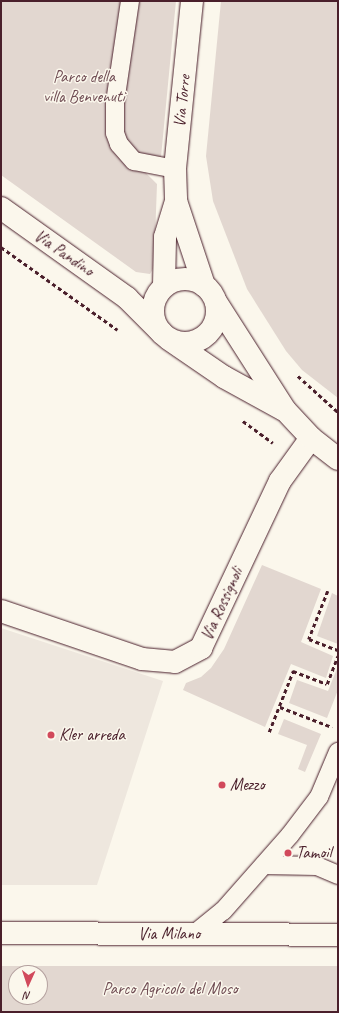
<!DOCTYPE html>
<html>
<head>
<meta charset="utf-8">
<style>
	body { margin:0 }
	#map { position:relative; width:339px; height:1013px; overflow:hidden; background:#fbf7ec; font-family:Caveat,sans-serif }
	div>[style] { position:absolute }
	.built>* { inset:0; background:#eee7de }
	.green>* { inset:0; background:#e2d7d0 }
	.path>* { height:2.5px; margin-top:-1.25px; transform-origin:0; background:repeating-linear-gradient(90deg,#4a1f2b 0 4px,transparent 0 7px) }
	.roads { filter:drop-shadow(0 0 1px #4a1f2b) drop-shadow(0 0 1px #4a1f2b) }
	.lane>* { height:18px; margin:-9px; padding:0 9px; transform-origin:9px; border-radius:9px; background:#fbf7ec }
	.street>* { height:22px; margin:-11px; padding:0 11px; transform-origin:11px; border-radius:11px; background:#fbf7ec }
	.secondary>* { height:22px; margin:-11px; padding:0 11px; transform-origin:11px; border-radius:11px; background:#fbf7ec }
	.secondary>.ring { margin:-11px; padding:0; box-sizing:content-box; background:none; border:22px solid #fbf7ec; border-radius:50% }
	.dots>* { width:11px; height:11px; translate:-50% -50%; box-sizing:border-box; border:2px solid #fbf7ec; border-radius:50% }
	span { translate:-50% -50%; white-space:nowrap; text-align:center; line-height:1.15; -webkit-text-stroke:3px #fbf7ec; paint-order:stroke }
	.park-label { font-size:17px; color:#704d54 }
	.street-label { font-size:17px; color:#4a1f2b }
	.poi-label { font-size:17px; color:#4a1f2b }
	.left { translate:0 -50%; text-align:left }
	.frame { position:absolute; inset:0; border:2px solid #4a1f2b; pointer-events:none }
	.north { position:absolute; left:8px; top:965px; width:40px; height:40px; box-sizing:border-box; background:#fbf7ec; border:1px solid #b4a19f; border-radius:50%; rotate:183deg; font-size:11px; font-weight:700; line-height:16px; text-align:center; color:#4a1f2b }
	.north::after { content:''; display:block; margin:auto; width:14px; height:18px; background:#d1495b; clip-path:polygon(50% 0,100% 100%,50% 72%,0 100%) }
</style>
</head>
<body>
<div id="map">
	<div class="built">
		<div style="clip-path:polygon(1px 628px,163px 681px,97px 885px,1px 885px)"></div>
	</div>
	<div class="green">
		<div style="clip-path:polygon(1px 1px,176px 1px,161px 157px,147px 157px,146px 173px,157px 184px,154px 267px,150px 274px,136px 272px,1px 175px)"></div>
		<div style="clip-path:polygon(221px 1px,338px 1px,338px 398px,302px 370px,286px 351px,247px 289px,213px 201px,206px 156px)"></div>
		<div style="clip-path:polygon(262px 565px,321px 589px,301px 642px,333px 656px,326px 678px,291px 664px,265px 727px,183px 690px,186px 683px,201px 677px,211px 668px,224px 649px)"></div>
		<div style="clip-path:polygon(332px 593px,338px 596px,338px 644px,317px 636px)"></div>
		<div style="clip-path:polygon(338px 666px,338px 690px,327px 718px,289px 703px,297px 680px,328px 691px)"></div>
		<div style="clip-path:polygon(284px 719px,321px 734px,305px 772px,298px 769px,307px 745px,278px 734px)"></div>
		<div style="clip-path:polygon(evenodd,1px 966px,338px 966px,338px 1012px,1px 1012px,1px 966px,16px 973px,40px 973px,40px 997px,16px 997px,16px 973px)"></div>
	</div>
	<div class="path">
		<div style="left:1px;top:247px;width:143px;rotate:35.4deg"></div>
		<div style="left:298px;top:376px;width:54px;rotate:42deg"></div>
		<div style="left:243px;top:421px;width:37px;rotate:36deg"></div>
		<div style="left:328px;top:591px;width:52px;rotate:111.6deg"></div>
		<div style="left:309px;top:639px;width:31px;rotate:21deg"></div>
		<div style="left:280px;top:707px;width:56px;rotate:21deg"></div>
		<div style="left:269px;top:732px;width:66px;rotate:-68.5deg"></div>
		<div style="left:293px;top:671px;width:36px;rotate:21deg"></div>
		<div style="left:327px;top:684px;width:30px;rotate:-69deg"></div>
	</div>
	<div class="roads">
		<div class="lane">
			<div style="left:130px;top:1px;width:103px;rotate:98.4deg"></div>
			<div style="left:115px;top:103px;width:30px;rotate:90deg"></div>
			<div style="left:115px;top:133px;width:12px;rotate:70deg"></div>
			<div style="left:119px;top:144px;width:23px;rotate:49deg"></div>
			<div style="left:134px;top:161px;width:42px;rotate:11deg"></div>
			<div style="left:264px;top:865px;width:53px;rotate:1.1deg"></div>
			<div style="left:317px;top:866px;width:23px;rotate:23deg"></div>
			<div style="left:193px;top:935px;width:38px;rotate:-39deg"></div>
			<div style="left:223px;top:911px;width:101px;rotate:-48.6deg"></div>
			<div style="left:290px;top:835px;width:48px;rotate:-52.7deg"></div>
			<div style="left:319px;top:797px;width:49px;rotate:-67.1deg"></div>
		</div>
		<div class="street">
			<div style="left:1px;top:611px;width:149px;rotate:18.8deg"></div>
			<div style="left:142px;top:659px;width:33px;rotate:5deg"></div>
			<div style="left:175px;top:662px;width:30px;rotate:-28deg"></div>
			<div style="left:201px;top:648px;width:185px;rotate:-64.7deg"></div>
			<div style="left:280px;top:481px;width:53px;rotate:-54.2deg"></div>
		</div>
		<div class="secondary">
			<div style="left:192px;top:1px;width:169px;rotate:95.8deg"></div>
			<div style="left:175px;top:169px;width:32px;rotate:88deg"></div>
			<div style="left:176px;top:201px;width:89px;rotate:71.6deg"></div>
			<div style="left:1px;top:208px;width:155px;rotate:35.5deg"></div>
			<div style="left:127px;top:298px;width:49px;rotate:45deg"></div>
			<div class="ring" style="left:153px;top:279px;width:42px;height:42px"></div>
			<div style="left:164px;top:286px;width:49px;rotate:-88.8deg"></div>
			<div style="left:165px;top:237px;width:38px;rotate:-73deg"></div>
			<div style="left:216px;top:302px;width:128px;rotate:57.4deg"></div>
			<div style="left:285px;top:410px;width:38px;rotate:47deg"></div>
			<div style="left:311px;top:438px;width:34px;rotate:38deg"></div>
			<div style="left:170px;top:340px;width:65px;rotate:34.4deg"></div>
			<div style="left:224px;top:377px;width:68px;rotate:28.8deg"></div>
			<div style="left:1px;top:933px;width:337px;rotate:0.3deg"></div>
		</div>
	</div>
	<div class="dots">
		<div style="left:51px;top:735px;background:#d1495b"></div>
		<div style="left:222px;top:785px;background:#d1495b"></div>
		<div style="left:288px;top:853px;background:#d1495b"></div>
	</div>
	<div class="park-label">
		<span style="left:84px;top:87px">Parco della<br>villa Benvenuti</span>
		<span style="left:170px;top:989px">Parco Agricolo del Moso</span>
	</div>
	<div class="street-label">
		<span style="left:182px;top:101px;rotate:-84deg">Via Torre</span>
		<span style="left:64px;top:253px;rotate:35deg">Via Pandino</span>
		<span style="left:222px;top:604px;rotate:-65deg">Via Rossignoli</span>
		<span style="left:169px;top:934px">Via Milano</span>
	</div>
	<div class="poi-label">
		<span class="left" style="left:59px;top:735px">Kler arreda</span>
		<span class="left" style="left:230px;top:785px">Mezzo</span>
		<span class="left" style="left:296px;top:853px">Tamoil</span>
	</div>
	<div class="frame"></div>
	<div class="north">N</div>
</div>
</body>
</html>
